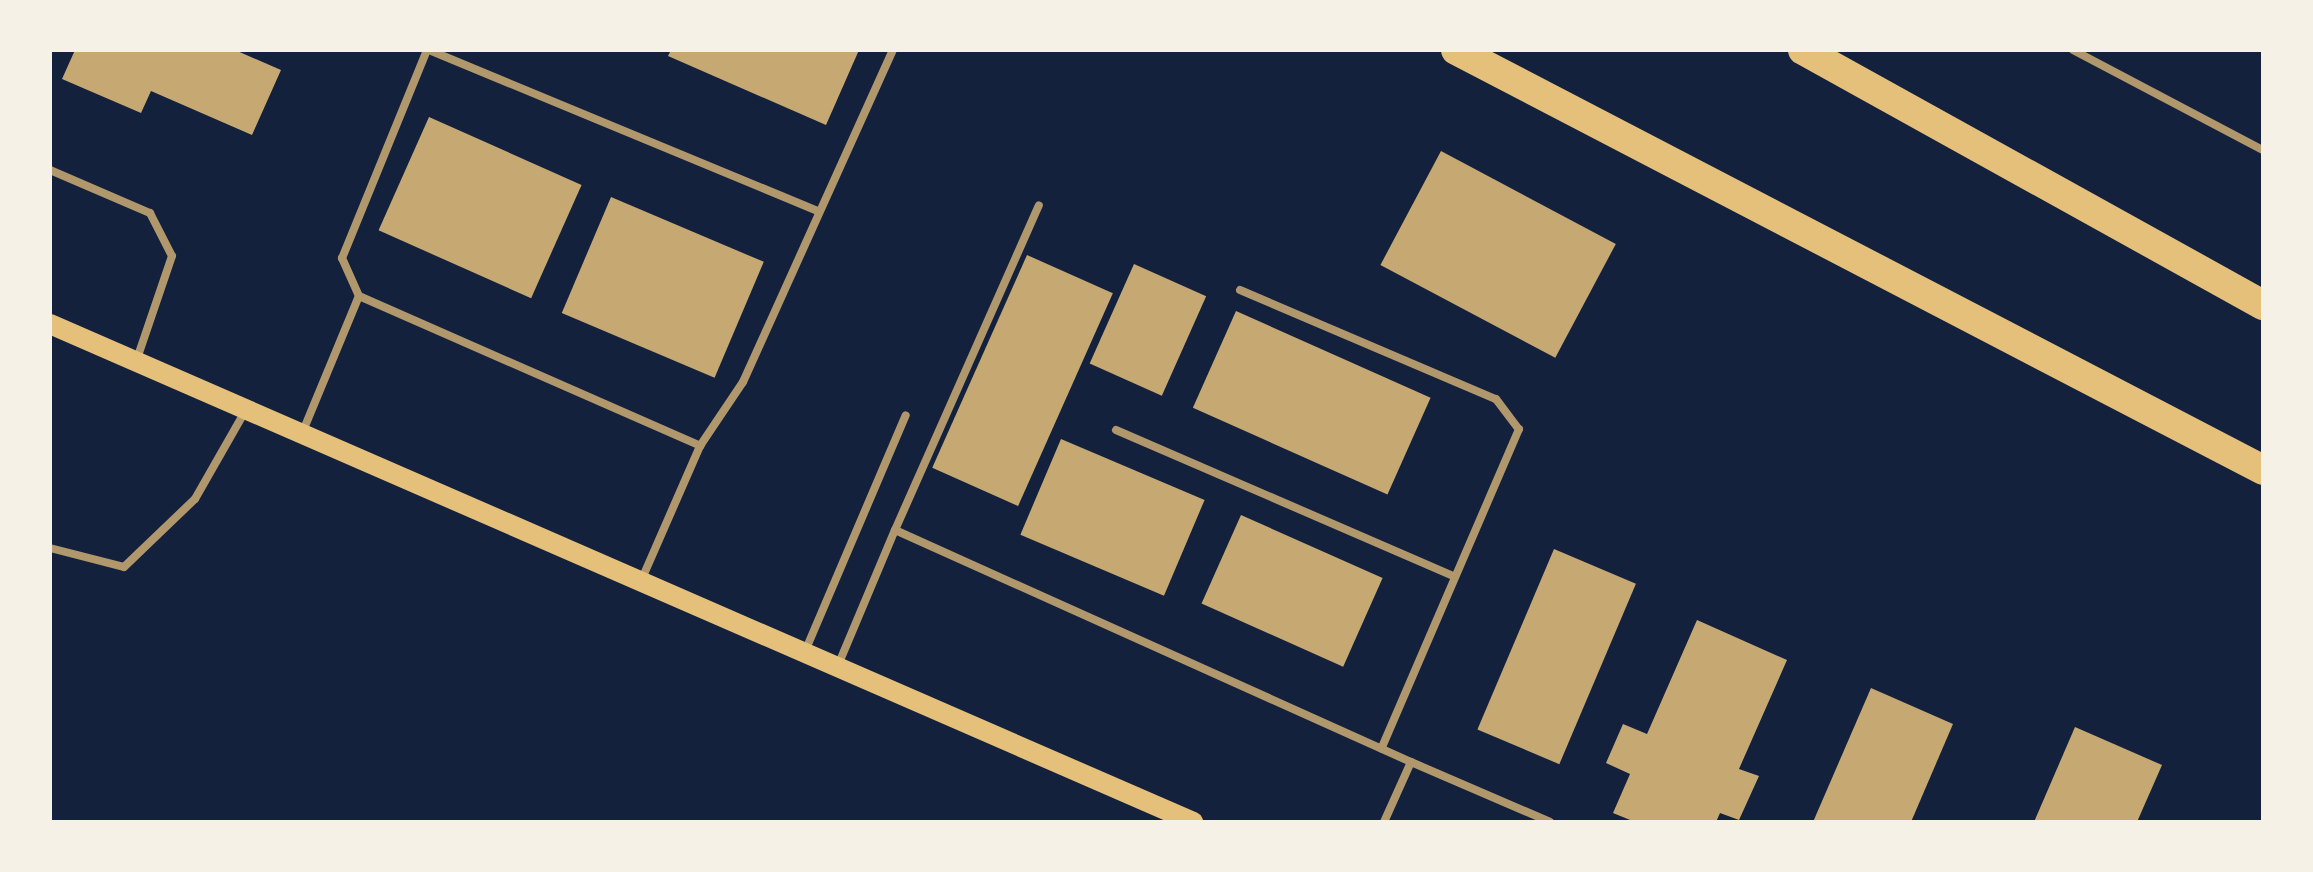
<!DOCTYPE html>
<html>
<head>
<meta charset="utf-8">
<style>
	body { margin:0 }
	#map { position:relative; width:2313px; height:872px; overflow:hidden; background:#14213d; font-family:"Noto Sans",sans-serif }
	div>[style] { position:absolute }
	.building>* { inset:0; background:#c6a872; transform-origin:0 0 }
	.service>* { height:8px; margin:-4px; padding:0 4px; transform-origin:4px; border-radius:4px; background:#b1986c }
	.secondary>* { height:20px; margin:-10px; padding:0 10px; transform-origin:10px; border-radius:10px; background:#e5c07b }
	.motorway>* { height:30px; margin:-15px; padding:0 15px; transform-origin:15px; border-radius:15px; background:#e5c07b }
	span { translate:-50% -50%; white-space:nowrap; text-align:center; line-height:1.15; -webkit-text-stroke:8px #f6f1e7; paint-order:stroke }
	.frame { position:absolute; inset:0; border:52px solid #f6f1e7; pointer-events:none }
</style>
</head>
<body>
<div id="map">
	<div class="building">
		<div style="clip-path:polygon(75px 50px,235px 50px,281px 70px,252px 135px,151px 91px,141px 113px,62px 79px)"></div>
		<div style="clip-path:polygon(671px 50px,859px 50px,826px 125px,668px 56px)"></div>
		<div style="left:429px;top:117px;width:167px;height:124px;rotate:24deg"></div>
		<div style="left:1441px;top:151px;width:198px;height:129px;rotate:28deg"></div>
		<div style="left:611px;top:197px;width:166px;height:126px;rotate:23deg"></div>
		<div style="left:1027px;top:255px;width:94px;height:233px;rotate:24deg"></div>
		<div style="left:1134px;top:264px;width:79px;height:109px;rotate:24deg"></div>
		<div style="left:1236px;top:311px;width:213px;height:106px;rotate:24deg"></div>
		<div style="left:1061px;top:439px;width:156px;height:104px;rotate:23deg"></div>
		<div style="left:1241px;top:515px;width:155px;height:97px;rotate:24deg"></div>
		<div style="left:1554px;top:549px;width:89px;height:196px;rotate:23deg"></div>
		<div style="clip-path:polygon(1697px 620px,1787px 660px,1739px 769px,1759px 776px,1739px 820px,1720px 813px,1716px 822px,1635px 822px,1613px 813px,1630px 774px,1606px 763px,1623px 724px,1647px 734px)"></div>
		<div style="clip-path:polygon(1871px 688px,1953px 724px,1911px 822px,1813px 822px)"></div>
		<div style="clip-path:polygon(2075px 727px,2162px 765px,2137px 822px,2034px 822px)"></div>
	</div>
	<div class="service">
		<div style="left:427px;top:50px;width:225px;rotate:112.2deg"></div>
		<div style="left:342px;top:258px;width:42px;rotate:65.9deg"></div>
		<div style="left:359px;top:296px;width:373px;rotate:23.7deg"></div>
		<div style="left:429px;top:50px;width:420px;rotate:22.5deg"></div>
		<div style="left:2073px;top:50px;width:215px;rotate:27.8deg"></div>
		<div style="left:50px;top:170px;width:109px;rotate:23.3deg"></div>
		<div style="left:150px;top:213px;width:48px;rotate:62.9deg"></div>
		<div style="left:172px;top:256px;width:112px;rotate:108.8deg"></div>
		<div style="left:1240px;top:290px;width:278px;rotate:23.1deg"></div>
		<div style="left:1496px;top:399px;width:38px;rotate:53deg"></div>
		<div style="left:1519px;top:429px;width:348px;rotate:113.3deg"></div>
		<div style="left:1116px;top:430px;width:369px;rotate:23.4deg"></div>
		<div style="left:303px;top:431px;width:146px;rotate:-67.5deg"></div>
		<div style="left:895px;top:530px;width:355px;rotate:-66.1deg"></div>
		<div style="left:50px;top:548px;width:76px;rotate:14.4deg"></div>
		<div style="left:124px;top:567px;width:98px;rotate:-43.8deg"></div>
		<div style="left:195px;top:499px;width:99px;rotate:-60.3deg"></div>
		<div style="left:641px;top:581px;width:147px;rotate:-66.4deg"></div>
		<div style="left:700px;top:446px;width:77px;rotate:-56.1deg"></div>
		<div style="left:743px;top:382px;width:364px;rotate:-65.7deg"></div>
		<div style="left:806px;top:649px;width:254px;rotate:-66.9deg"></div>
		<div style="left:839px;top:663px;width:144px;rotate:-67.2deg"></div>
		<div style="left:895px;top:530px;width:566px;rotate:24.21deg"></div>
		<div style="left:1384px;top:822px;width:66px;rotate:-65.8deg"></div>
		<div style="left:1411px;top:762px;width:151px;rotate:23.3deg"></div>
	</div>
	<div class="secondary">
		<div style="left:50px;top:324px;width:1247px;rotate:23.54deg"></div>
	</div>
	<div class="motorway">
		<div style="left:1456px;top:50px;width:910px;rotate:27.49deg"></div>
		<div style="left:1803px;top:50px;width:526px;rotate:29deg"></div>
	</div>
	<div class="frame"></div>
</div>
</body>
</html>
